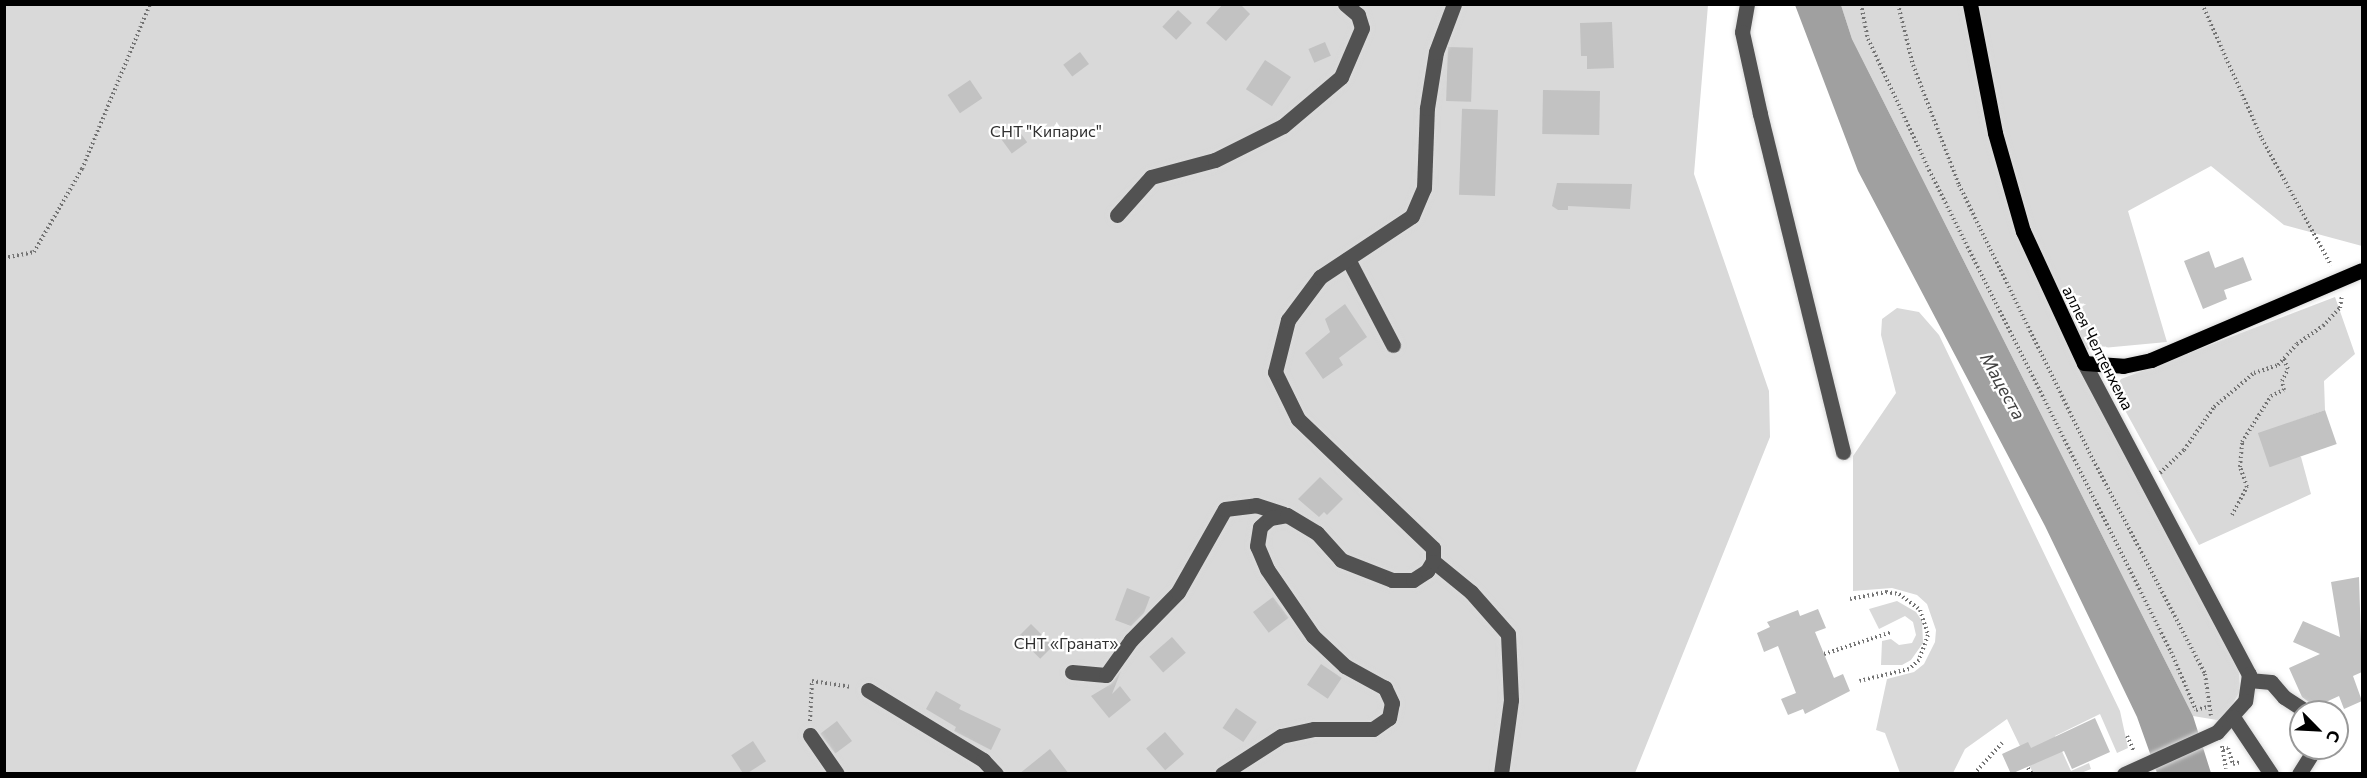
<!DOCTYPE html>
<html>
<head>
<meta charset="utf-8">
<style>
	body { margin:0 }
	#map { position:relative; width:2367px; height:778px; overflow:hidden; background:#fff; font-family:Commissioner,sans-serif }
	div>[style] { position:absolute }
	.green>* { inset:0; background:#d9d9d9 }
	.water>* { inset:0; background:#a0a0a0 }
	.building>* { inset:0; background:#c2c2c2; transform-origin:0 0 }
	.path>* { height:4px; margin-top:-2px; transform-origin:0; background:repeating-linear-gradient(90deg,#747474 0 1.5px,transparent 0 4.5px) }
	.roads { filter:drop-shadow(0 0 2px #dbdbdb) drop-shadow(0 0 2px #dbdbdb) }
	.minor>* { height:15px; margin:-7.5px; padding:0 7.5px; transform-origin:7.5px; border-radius:7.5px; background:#525252 }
	.major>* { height:15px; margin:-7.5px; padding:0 7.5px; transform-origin:7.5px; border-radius:7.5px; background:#000 }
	span { translate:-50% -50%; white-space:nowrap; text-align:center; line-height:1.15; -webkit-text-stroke:4.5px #fff; paint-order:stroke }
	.park-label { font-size:16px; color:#303030 }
	.street-label { font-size:16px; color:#000 }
	.water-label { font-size:18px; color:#414141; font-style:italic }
	.frame { position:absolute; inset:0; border:6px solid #000; pointer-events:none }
	.north { position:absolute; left:2289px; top:700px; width:60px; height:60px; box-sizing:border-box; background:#fff; border:2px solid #999; border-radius:50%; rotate:114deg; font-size:16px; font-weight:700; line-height:24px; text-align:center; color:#000 }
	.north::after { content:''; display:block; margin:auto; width:21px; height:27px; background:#000; clip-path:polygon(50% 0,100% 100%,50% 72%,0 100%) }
</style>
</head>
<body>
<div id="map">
	<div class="green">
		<div style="clip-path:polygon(5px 5px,1708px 5px,1694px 174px,1769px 391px,1770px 437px,1635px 773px,5px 774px)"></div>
		<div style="clip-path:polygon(1841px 5px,2362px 5px,2362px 246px,2284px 225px,2211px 166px,2128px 211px,2167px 342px,2081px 350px,2238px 659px,2240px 691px,2223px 721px,2193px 716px,1852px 39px)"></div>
		<div style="clip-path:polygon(2335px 297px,2355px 354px,2324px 381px,2325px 410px,2259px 434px,2301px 457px,2311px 494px,2199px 545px,2115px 392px,2117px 385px,2121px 379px)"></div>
		<div style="clip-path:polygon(1897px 308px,1919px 312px,1939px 335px,2120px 711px,2128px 748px,2117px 753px,2100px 714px,2055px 736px,2071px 771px,2089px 763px,2091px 769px,2081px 773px,2033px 773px,2007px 719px,1965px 749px,1953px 773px,1900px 773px,1885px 733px,1876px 730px,1887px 679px,1914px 672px,1924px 664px,1935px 642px,1936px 630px,1927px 604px,1917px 595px,1892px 588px,1853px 591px,1853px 456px,1896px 393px,1881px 335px,1882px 319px)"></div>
		<div style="clip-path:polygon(1897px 601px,1916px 612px,1922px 621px,1923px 643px,1911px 660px,1902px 665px,1881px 665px,1882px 641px,1891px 639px,1899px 645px,1912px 643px,1916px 635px,1913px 622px,1905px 616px,1879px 629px,1869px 609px)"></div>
	</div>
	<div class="water">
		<div style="clip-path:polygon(1795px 5px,1841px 5px,1852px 39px,2193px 716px,2211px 773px,2157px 773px,2137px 717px,2045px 526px,1858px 171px)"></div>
	</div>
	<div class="building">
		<div style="clip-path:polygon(1223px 4px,1240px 4px,1250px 14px,1226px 41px,1206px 23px)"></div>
		<div style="left:1178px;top:10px;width:19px;height:23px;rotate:43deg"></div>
		<div style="clip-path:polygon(1612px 22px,1614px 68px,1587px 69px,1587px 56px,1581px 56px,1580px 23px)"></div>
		<div style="left:1325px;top:42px;width:15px;height:18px;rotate:67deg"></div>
		<div style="left:1448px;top:47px;width:25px;height:54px;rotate:2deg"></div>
		<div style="left:1080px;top:52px;width:15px;height:21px;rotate:53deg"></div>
		<div style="left:1265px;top:60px;width:31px;height:35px;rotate:33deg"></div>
		<div style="left:970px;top:80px;width:22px;height:27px;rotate:56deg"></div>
		<div style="left:1543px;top:90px;width:57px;height:44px;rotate:1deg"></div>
		<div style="left:1498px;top:110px;width:86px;height:36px;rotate:92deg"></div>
		<div style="left:1016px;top:127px;width:19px;height:19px;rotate:54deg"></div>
		<div style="clip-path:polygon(1557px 183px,1632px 184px,1630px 209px,1568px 206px,1568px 210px,1558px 210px,1552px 206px)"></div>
		<div style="clip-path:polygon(2209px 251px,2215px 268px,2243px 257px,2252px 280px,2224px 290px,2227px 299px,2203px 309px,2184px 261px)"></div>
		<div style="clip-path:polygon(1345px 304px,1367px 337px,1339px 358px,1343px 365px,1323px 379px,1305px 353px,1330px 332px,1325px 319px)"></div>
		<div style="left:2325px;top:410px;width:36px;height:71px;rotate:71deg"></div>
		<div style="clip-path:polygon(1320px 477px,1343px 499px,1327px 515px,1324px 512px,1319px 517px,1298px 499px)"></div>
		<div style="clip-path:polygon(2359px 577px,2362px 672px,2353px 676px,2362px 701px,2344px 709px,2339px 696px,2315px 707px,2302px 697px,2289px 668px,2320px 654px,2293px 642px,2303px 621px,2340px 637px,2331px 582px)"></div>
		<div style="clip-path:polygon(1127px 588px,1150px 597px,1144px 613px,1131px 626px,1115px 620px)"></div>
		<div style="left:1273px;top:597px;width:26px;height:25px;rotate:53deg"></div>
		<div style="clip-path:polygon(1818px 609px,1826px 628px,1815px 632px,1834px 678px,1843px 674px,1850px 691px,1805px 714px,1803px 709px,1788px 715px,1781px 699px,1796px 693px,1778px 646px,1764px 652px,1757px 633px,1770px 627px,1767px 622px,1798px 610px,1800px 616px)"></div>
		<div style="left:1031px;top:624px;width:31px;height:18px;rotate:45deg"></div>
		<div style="left:1172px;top:637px;width:21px;height:30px;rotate:49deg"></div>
		<div style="left:1321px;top:664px;width:25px;height:25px;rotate:34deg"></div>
		<div style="clip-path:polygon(1121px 671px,1112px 694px,1120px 686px,1131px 700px,1109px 718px,1091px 696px,1111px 684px)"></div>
		<div style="clip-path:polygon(936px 691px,961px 705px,959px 709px,1001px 729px,991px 750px,954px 731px,956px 727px,926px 709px)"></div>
		<div style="left:1236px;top:708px;width:25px;height:24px;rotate:34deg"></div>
		<div style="clip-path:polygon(2095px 718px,2110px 752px,2072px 769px,2064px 751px,2011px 774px,2002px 754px,2028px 742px,2031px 748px)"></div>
		<div style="left:837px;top:721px;width:25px;height:21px;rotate:53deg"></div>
		<div style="left:1165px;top:732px;width:29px;height:25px;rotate:49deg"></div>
		<div style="left:753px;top:741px;width:24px;height:26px;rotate:57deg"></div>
		<div style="clip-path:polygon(1050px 749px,1069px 774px,1019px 774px)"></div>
	</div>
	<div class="path">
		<div style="left:1861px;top:4px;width:36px;rotate:79deg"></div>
		<div style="left:1868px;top:39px;width:145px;rotate:65deg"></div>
		<div style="left:1929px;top:170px;width:539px;rotate:63.34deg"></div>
		<div style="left:2171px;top:652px;width:63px;rotate:66.7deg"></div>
		<div style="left:2196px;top:710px;width:11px;rotate:-15deg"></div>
		<div style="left:1898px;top:4px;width:63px;rotate:76.2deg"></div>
		<div style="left:1913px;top:65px;width:129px;rotate:69deg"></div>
		<div style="left:1959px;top:185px;width:297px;rotate:64deg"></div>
		<div style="left:2089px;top:452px;width:250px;rotate:62.4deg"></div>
		<div style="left:2205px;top:674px;width:42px;rotate:81.9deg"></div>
		<div style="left:2202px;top:4px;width:148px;rotate:66deg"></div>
		<div style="left:2262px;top:139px;width:144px;rotate:61.3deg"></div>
		<div style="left:4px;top:258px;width:31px;rotate:-11deg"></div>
		<div style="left:34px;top:252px;width:96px;rotate:-60deg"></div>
		<div style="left:82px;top:169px;width:178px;rotate:-67.6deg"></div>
		<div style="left:2160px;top:473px;width:33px;rotate:-44deg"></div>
		<div style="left:2184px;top:450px;width:52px;rotate:-55.1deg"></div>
		<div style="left:2214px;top:407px;width:52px;rotate:-40.4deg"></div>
		<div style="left:2254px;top:373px;width:25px;rotate:-18deg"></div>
		<div style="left:2278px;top:365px;width:28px;rotate:-48deg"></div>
		<div style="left:2297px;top:344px;width:32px;rotate:-35deg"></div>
		<div style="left:2323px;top:326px;width:25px;rotate:-47deg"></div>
		<div style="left:2340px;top:308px;width:13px;rotate:-81deg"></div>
		<div style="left:2232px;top:515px;width:32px;rotate:-62deg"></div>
		<div style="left:2247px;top:487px;width:21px;rotate:-109deg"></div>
		<div style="left:2240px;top:467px;width:25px;rotate:-85deg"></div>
		<div style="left:2242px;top:442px;width:54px;rotate:-57.8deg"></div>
		<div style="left:2271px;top:396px;width:14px;rotate:-25deg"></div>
		<div style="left:2284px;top:390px;width:9px;rotate:-103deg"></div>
		<div style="left:2282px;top:381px;width:13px;rotate:-63deg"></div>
		<div style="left:2288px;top:369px;width:11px;rotate:-112deg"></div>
		<div style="left:1850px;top:599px;width:37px;rotate:-11deg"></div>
		<div style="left:1886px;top:592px;width:13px;rotate:9deg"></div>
		<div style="left:1899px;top:594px;width:26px;rotate:37deg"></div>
		<div style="left:1920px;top:610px;width:26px;rotate:72deg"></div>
		<div style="left:1928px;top:635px;width:27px;rotate:110deg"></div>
		<div style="left:1919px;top:660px;width:13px;rotate:138deg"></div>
		<div style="left:1909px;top:669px;width:51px;rotate:166.5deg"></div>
		<div style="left:1824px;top:654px;width:71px;rotate:-17.9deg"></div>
		<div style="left:810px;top:721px;width:40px;rotate:-87.1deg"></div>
		<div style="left:812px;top:681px;width:40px;rotate:8.5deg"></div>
		<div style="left:2127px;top:736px;width:17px;rotate:66deg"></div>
		<div style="left:2222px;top:746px;width:23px;rotate:80deg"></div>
		<div style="left:2223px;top:749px;width:5px;rotate:-11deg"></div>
		<div style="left:2228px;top:748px;width:17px;rotate:73deg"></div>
		<div style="left:2233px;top:764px;width:8px;rotate:-14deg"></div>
		<div style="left:2028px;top:768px;width:7px;rotate:56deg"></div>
		<div style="left:1974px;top:774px;width:42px;rotate:-47.9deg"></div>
	</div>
	<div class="roads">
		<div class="minor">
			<div style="left:1747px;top:4px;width:28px;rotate:100deg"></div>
			<div style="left:1742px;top:32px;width:84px;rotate:77.6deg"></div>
			<div style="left:1760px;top:114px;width:348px;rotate:76.2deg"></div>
			<div style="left:1117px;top:215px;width:51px;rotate:-48.2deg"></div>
			<div style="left:1151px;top:177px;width:66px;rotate:-14.9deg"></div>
			<div style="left:1215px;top:160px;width:76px;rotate:-26.6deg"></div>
			<div style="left:1283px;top:126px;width:76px;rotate:-40.2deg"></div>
			<div style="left:1341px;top:77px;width:53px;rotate:-66.8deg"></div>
			<div style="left:1362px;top:28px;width:14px;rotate:-107deg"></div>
			<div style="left:1358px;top:15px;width:17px;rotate:-140deg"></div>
			<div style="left:1348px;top:259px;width:97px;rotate:62.4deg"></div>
			<div style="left:2084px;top:363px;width:352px;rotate:62.1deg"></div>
			<div style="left:2249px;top:674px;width:27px;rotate:98deg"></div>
			<div style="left:2245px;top:701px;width:42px;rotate:132.1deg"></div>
			<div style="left:2217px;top:732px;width:102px;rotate:155.7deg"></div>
			<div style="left:1433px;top:561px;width:49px;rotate:39.2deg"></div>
			<div style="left:1471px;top:592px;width:56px;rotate:48.6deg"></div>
			<div style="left:1508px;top:634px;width:66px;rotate:87.4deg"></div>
			<div style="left:1511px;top:700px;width:75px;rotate:97.7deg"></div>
			<div style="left:1072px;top:672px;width:34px;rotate:5deg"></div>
			<div style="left:1106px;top:675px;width:43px;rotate:-54.5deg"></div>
			<div style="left:1131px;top:640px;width:67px;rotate:-45.6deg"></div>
			<div style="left:1178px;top:592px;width:95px;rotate:-60.5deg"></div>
			<div style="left:1225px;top:509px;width:31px;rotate:-7deg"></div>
			<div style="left:1256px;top:505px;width:29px;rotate:18deg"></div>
			<div style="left:2249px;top:680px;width:22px;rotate:5deg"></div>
			<div style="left:2271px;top:682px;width:20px;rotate:49deg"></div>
			<div style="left:2284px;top:697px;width:27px;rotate:33deg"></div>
			<div style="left:868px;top:690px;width:135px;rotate:31.3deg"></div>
			<div style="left:983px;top:760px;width:19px;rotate:47deg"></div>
			<div style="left:2233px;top:717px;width:69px;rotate:56.3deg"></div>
			<div style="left:810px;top:735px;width:47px;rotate:55.3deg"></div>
			<div style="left:1222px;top:774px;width:70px;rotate:-32.8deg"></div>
			<div style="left:1281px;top:736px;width:34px;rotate:-12deg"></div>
			<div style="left:1314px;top:729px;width:59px"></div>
			<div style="left:1373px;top:729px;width:19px;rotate:-35deg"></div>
			<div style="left:1389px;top:718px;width:15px;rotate:-79deg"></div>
			<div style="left:1392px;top:703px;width:17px;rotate:-115deg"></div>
			<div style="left:1385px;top:688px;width:46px;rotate:-151.2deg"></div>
			<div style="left:1345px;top:666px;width:44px;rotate:-136.8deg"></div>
			<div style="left:1313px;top:636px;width:81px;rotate:-124.5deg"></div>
			<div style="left:1267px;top:569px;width:25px;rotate:-113deg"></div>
			<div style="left:1257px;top:546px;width:19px;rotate:-81deg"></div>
			<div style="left:1260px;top:527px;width:13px;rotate:-42deg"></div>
			<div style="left:1270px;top:518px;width:17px;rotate:-10deg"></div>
			<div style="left:1287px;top:515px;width:35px;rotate:31deg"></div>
			<div style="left:1317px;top:533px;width:36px;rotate:48deg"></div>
			<div style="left:1341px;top:560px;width:55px;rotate:21.4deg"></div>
			<div style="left:1392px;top:580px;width:21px"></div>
			<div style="left:1413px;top:580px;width:17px;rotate:-33deg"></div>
			<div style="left:1427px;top:571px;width:12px;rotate:-59deg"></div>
			<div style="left:1433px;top:561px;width:13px;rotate:-90deg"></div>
			<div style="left:1433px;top:548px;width:187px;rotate:-136.3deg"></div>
			<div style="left:1298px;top:419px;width:52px;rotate:-116.1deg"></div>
			<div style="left:1275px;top:372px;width:54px;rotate:-76deg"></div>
			<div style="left:1288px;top:320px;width:54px;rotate:-53.3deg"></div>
			<div style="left:1320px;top:277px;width:110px;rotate:-33.5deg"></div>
			<div style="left:1412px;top:216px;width:30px;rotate:-67deg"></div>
			<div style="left:1424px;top:188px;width:80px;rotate:-87.9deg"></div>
			<div style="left:1427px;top:108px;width:57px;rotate:-80.9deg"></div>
			<div style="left:1436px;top:52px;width:51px;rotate:-69.4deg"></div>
			<div style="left:2299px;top:774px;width:31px;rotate:-58deg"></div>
		</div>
		<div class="major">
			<div style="left:1970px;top:4px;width:131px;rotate:79deg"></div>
			<div style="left:1995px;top:133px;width:102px;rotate:74.1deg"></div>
			<div style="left:2023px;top:231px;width:145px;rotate:65.2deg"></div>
			<div style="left:2084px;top:363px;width:39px;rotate:4deg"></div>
			<div style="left:2123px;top:366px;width:29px;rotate:-12deg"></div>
			<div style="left:2151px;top:360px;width:229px;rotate:-23.1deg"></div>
		</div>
	</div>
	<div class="park-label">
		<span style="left:1046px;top:131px">СНТ "Кипарис"</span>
		<span style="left:1066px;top:643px">СНТ «Гранат»</span>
	</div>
	<div class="street-label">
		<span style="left:2098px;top:348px;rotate:63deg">аллея Челтенхема</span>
	</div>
	<div class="water-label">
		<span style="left:2003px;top:386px;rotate:61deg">Мацеста</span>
	</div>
	<div class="frame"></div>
	<div class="north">С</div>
</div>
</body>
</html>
